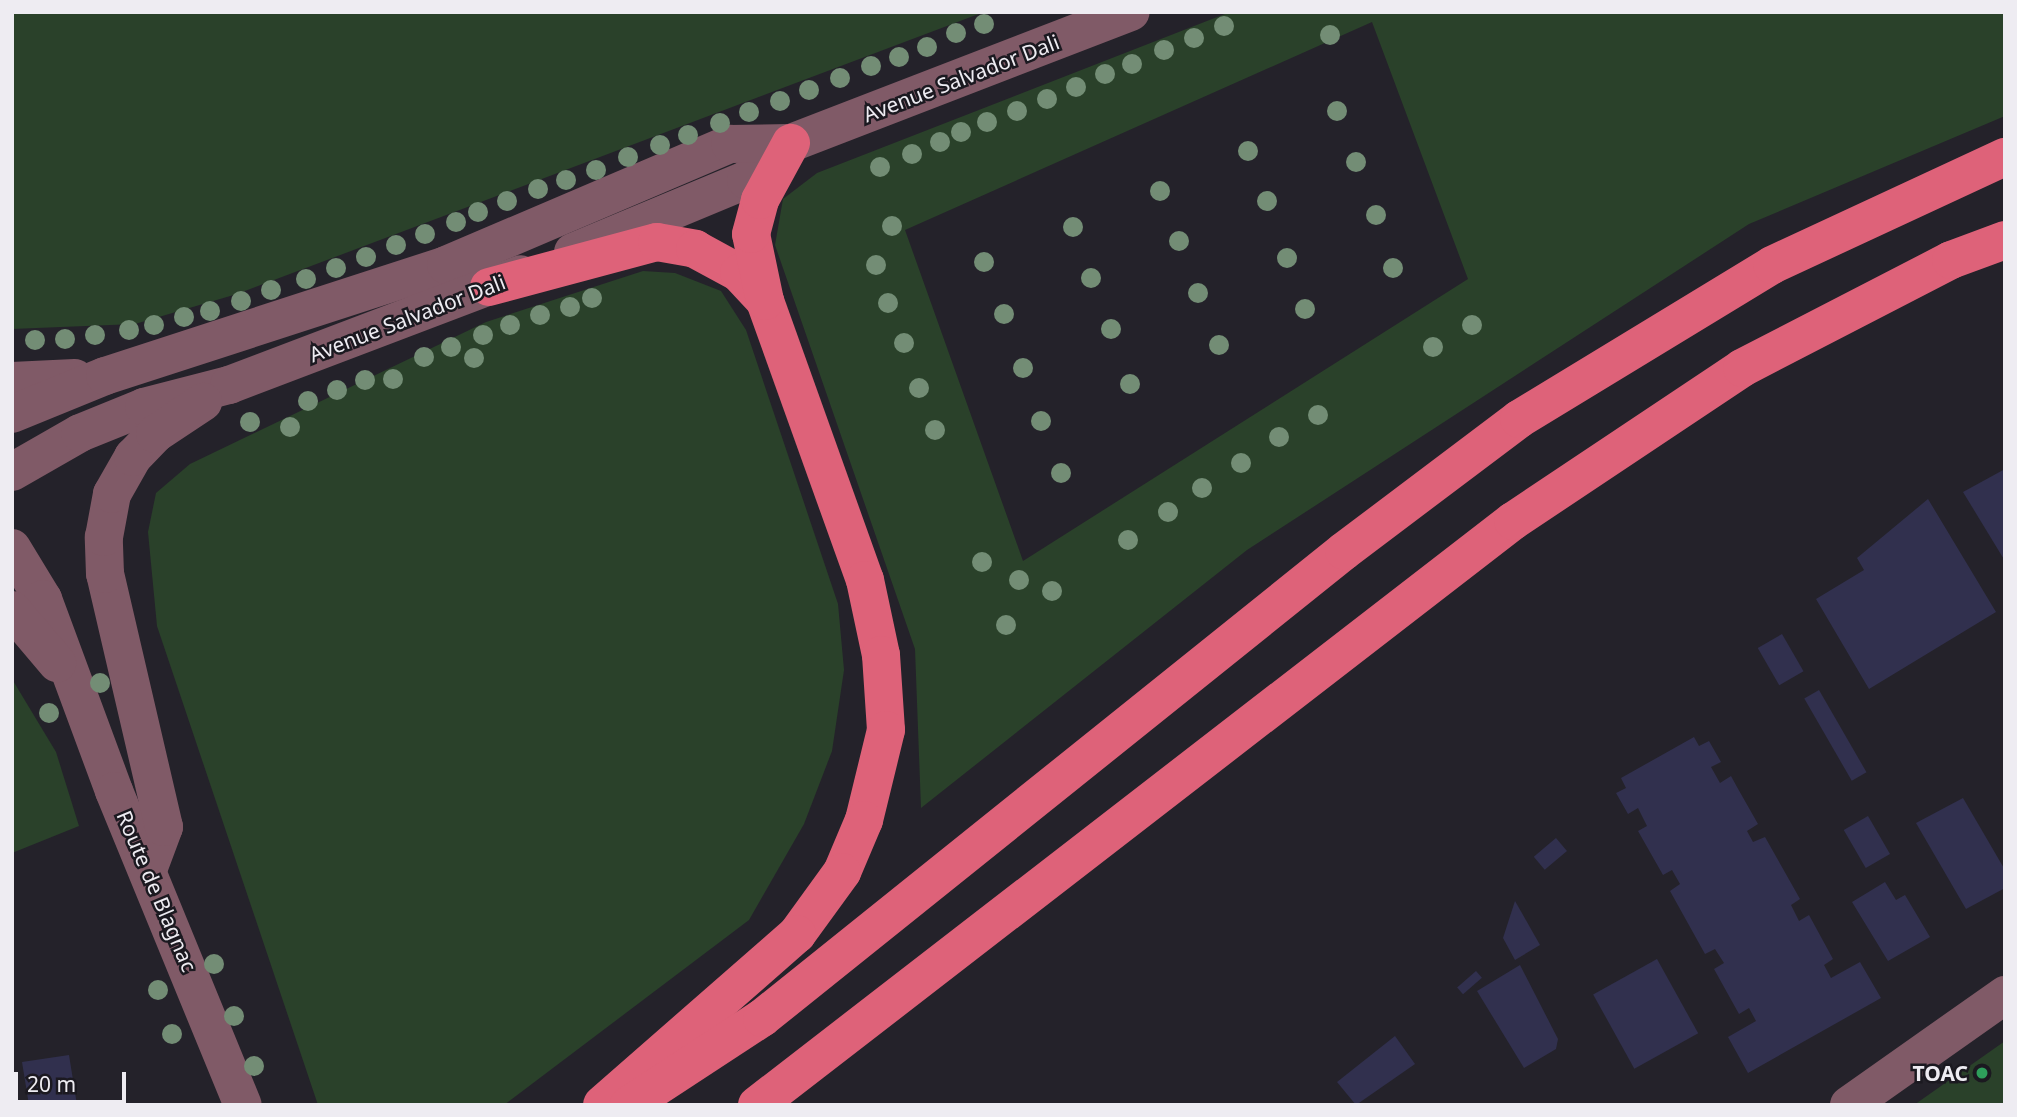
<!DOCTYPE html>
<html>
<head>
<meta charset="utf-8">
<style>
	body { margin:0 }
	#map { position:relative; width:2017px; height:1117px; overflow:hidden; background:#24222a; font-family:"Noto Sans",sans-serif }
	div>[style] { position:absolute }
	.green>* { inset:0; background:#2a412a }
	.building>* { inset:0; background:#31304e; transform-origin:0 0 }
	.secondary>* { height:38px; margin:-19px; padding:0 19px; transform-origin:19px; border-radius:19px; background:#805a67 }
	.highway>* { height:38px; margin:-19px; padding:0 19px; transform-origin:19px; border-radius:19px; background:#de6279 }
	.trees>* { width:20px; height:20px; margin:-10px; border-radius:50%; background:#738d75 }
	.dots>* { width:19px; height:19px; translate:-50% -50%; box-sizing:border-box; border:4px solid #1b1920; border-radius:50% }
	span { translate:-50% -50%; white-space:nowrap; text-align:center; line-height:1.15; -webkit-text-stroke:5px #1b1920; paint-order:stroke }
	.street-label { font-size:21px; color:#eeecf2 }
	.poi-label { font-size:21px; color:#eeecf2; font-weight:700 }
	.right { translate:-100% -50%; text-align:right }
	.frame { position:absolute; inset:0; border:14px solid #eeecf2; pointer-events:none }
	.scale { position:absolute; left:14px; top:1072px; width:112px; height:32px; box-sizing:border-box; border:4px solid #eeecf2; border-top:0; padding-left:9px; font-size:21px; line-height:24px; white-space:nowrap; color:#eeecf2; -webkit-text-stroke:5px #1b1920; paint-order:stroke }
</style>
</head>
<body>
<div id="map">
	<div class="green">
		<div style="clip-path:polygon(12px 12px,984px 12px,237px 294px,135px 324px,12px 329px)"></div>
		<div style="clip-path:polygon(evenodd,1230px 12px,2005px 12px,2005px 116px,1749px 224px,1247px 550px,921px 808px,915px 649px,775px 245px,783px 199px,817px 173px,1230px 12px,1372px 22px,1468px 279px,1023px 561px,905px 230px,1372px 22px)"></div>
		<div style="clip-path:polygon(643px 271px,675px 273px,721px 291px,746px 330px,838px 604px,844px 670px,832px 751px,804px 824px,749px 920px,504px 1105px,318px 1105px,157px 626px,148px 532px,156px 493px,190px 464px,486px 322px)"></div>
		<div style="clip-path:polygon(12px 679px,56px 752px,79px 826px,12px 853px)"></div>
		<div style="clip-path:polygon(2005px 1041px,2005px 1105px,1914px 1105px)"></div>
	</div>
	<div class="building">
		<div style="clip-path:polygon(2005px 469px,2005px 561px,1963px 492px)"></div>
		<div style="clip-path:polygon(1928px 499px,1996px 612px,1869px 689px,1816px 599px,1864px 570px,1857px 558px)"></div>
		<div style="left:1782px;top:634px;width:43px;height:28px;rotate:60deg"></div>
		<div style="left:1819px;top:690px;width:95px;height:17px;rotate:60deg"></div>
		<div style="clip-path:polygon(1694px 737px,1699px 746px,1709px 741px,1721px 762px,1711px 767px,1720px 783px,1731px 776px,1737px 787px,1758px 824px,1747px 831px,1753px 842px,1765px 837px,1800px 899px,1791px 905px,1799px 921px,1809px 915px,1833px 959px,1824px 965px,1831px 978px,1860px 962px,1881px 998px,1748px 1073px,1728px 1037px,1756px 1021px,1749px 1008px,1739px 1014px,1714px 969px,1724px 963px,1715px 949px,1705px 954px,1670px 891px,1680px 884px,1672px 870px,1663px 875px,1638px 831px,1647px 826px,1638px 808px,1628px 814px,1616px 793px,1626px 788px,1621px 778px)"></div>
		<div style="clip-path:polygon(1963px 798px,2005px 870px,2005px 888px,1966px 909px,1916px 823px)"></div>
		<div style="left:1868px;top:816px;width:44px;height:28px;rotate:60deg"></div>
		<div style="left:1556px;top:838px;width:17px;height:29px;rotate:50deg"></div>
		<div style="clip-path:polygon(1885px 882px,1896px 900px,1905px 895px,1930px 937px,1888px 961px,1852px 902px)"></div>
		<div style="clip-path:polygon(1515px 901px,1540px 945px,1515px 960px,1503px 938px)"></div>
		<div style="left:1657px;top:959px;width:85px;height:73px;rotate:61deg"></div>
		<div style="clip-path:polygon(1520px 965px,1558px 1039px,1556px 1049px,1524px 1068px,1477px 991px)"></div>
		<div style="left:1476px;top:971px;width:9px;height:25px;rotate:49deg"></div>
		<div style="clip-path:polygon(1395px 1036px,1415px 1064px,1356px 1105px,1337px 1082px)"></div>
		<div style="clip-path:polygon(69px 1055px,77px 1105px,29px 1105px,22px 1062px)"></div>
	</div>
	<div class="secondary">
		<div style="left:573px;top:252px;width:187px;rotate:-22.6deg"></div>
		<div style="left:746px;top:180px;width:58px;rotate:-39.4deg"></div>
		<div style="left:791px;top:143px;width:364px;rotate:-21.1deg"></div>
		<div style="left:12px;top:381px;width:63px;rotate:-2.7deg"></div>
		<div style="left:12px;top:414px;width:100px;rotate:-22.2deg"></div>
		<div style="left:105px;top:376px;width:359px;rotate:-18deg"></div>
		<div style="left:446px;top:265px;width:309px;rotate:-23.1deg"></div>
		<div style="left:730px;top:144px;width:61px;rotate:-0.9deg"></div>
		<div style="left:12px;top:472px;width:78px;rotate:-29.8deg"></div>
		<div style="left:80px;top:433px;width:69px;rotate:-22.1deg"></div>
		<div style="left:144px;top:407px;width:88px;rotate:-14.5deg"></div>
		<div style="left:229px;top:385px;width:312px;rotate:-20.8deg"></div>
		<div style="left:12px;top:548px;width:60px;rotate:58.7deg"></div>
		<div style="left:43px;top:599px;width:205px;rotate:69.7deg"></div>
		<div style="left:114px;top:791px;width:339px;rotate:67.7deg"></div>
		<div style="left:12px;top:610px;width:70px;rotate:49.7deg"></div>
		<div style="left:148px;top:870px;width:46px;rotate:-69.6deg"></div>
		<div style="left:164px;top:827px;width:260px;rotate:-103.1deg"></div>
		<div style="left:105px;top:574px;width:37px;rotate:-92deg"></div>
		<div style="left:104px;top:537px;width:44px;rotate:-79.5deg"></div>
		<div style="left:112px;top:494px;width:43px;rotate:-60.4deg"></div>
		<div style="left:133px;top:457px;width:32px;rotate:-46deg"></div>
		<div style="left:155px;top:434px;width:58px;rotate:-33.7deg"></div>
		<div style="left:1849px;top:1105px;width:191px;rotate:-35.2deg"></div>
	</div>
	<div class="highway">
		<div style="left:489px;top:287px;width:174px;rotate:-15deg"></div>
		<div style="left:657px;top:242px;width:39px;rotate:10deg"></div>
		<div style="left:695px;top:249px;width:50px;rotate:28.6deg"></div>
		<div style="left:739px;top:273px;width:38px;rotate:47deg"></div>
		<div style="left:765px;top:301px;width:296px;rotate:70.3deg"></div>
		<div style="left:865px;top:580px;width:77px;rotate:78deg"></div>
		<div style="left:881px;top:655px;width:75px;rotate:86.2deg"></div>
		<div style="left:886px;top:730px;width:93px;rotate:103.7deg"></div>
		<div style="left:864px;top:820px;width:56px;rotate:112.9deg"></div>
		<div style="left:842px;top:872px;width:77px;rotate:126deg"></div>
		<div style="left:797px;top:934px;width:259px;rotate:138.8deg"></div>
		<div style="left:765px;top:301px;width:68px;rotate:-101.8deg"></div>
		<div style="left:751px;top:234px;width:35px;rotate:-75deg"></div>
		<div style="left:760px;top:200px;width:65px;rotate:-61.5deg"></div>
		<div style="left:629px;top:1105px;width:159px;rotate:-33.2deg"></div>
		<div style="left:762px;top:1018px;width:746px;rotate:-38.74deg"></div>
		<div style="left:1344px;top:551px;width:219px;rotate:-37deg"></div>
		<div style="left:1519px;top:419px;width:296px;rotate:-31.3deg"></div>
		<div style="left:1772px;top:265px;width:257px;rotate:-24.9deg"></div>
		<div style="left:757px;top:1105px;width:955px;rotate:-37.69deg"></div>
		<div style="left:1513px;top:521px;width:275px;rotate:-33.7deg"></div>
		<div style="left:1742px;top:368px;width:235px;rotate:-27.3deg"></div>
		<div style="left:1951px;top:260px;width:58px;rotate:-20.3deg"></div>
	</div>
	<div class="trees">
		<div style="left:984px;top:24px"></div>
		<div style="left:1224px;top:26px"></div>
		<div style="left:956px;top:33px"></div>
		<div style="left:1330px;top:35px"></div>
		<div style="left:1194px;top:38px"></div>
		<div style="left:927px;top:47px"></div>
		<div style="left:1164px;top:50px"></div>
		<div style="left:899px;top:57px"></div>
		<div style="left:1132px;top:64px"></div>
		<div style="left:871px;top:66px"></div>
		<div style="left:1105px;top:74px"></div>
		<div style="left:840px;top:78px"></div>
		<div style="left:1076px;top:87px"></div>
		<div style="left:809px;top:90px"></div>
		<div style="left:1047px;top:99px"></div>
		<div style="left:780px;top:101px"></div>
		<div style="left:1017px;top:111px"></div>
		<div style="left:1337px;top:111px"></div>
		<div style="left:749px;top:112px"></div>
		<div style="left:987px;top:122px"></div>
		<div style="left:720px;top:123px"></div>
		<div style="left:961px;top:132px"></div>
		<div style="left:688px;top:135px"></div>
		<div style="left:940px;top:142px"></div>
		<div style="left:660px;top:145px"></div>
		<div style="left:1248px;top:151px"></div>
		<div style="left:912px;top:154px"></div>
		<div style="left:628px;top:157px"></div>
		<div style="left:1356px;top:162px"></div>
		<div style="left:880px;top:167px"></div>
		<div style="left:596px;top:170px"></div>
		<div style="left:566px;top:180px"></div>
		<div style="left:538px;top:189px"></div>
		<div style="left:1160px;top:191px"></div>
		<div style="left:507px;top:201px"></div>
		<div style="left:1267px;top:201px"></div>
		<div style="left:478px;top:212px"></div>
		<div style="left:1376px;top:215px"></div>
		<div style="left:456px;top:222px"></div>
		<div style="left:892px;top:226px"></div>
		<div style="left:1073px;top:227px"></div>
		<div style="left:425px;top:234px"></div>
		<div style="left:1179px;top:241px"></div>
		<div style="left:396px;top:245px"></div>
		<div style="left:366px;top:257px"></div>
		<div style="left:1287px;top:258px"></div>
		<div style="left:984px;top:262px"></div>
		<div style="left:876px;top:265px"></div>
		<div style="left:336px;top:268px"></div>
		<div style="left:1393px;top:268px"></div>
		<div style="left:1091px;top:278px"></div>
		<div style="left:306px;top:279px"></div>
		<div style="left:271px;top:290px"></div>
		<div style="left:1198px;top:293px"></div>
		<div style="left:592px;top:298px"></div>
		<div style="left:241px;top:301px"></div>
		<div style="left:888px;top:303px"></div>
		<div style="left:570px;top:307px"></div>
		<div style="left:1305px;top:309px"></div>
		<div style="left:210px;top:311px"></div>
		<div style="left:1004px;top:314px"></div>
		<div style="left:540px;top:315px"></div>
		<div style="left:184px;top:317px"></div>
		<div style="left:154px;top:325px"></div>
		<div style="left:510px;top:325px"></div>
		<div style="left:1472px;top:325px"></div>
		<div style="left:1111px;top:329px"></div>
		<div style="left:129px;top:330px"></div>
		<div style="left:95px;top:335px"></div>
		<div style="left:483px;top:335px"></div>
		<div style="left:65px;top:339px"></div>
		<div style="left:35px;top:340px"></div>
		<div style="left:904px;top:343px"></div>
		<div style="left:1219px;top:345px"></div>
		<div style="left:451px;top:347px"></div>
		<div style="left:1433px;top:347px"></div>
		<div style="left:424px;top:357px"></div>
		<div style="left:474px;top:358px"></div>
		<div style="left:1023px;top:368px"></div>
		<div style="left:393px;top:379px"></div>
		<div style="left:365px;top:380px"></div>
		<div style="left:1130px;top:384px"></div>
		<div style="left:919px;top:388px"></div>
		<div style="left:337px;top:390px"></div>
		<div style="left:308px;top:401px"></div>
		<div style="left:1318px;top:415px"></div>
		<div style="left:1041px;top:421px"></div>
		<div style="left:250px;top:422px"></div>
		<div style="left:290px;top:427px"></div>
		<div style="left:935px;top:430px"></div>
		<div style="left:1279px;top:437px"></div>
		<div style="left:1241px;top:463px"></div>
		<div style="left:1061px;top:473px"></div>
		<div style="left:1202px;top:488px"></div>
		<div style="left:1168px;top:512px"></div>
		<div style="left:1128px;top:540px"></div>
		<div style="left:982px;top:562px"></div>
		<div style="left:1019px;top:580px"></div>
		<div style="left:1052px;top:591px"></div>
		<div style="left:1006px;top:625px"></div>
		<div style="left:100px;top:683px"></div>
		<div style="left:49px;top:713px"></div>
		<div style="left:214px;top:964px"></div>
		<div style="left:158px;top:990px"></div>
		<div style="left:234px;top:1016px"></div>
		<div style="left:172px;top:1034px"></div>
		<div style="left:254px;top:1066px"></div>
	</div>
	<div class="dots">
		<div style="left:1982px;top:1073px;background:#2e9e5b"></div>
	</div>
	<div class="street-label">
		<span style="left:961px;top:78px;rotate:-21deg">Avenue Salvador Dali</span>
		<span style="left:407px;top:318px;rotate:-21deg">Avenue Salvador Dali</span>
		<span style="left:157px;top:891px;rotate:67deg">Route de Blagnac</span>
	</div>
	<div class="poi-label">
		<span class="right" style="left:1968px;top:1073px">TOAC</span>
	</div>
	<div class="frame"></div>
	<div class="scale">20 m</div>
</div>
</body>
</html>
